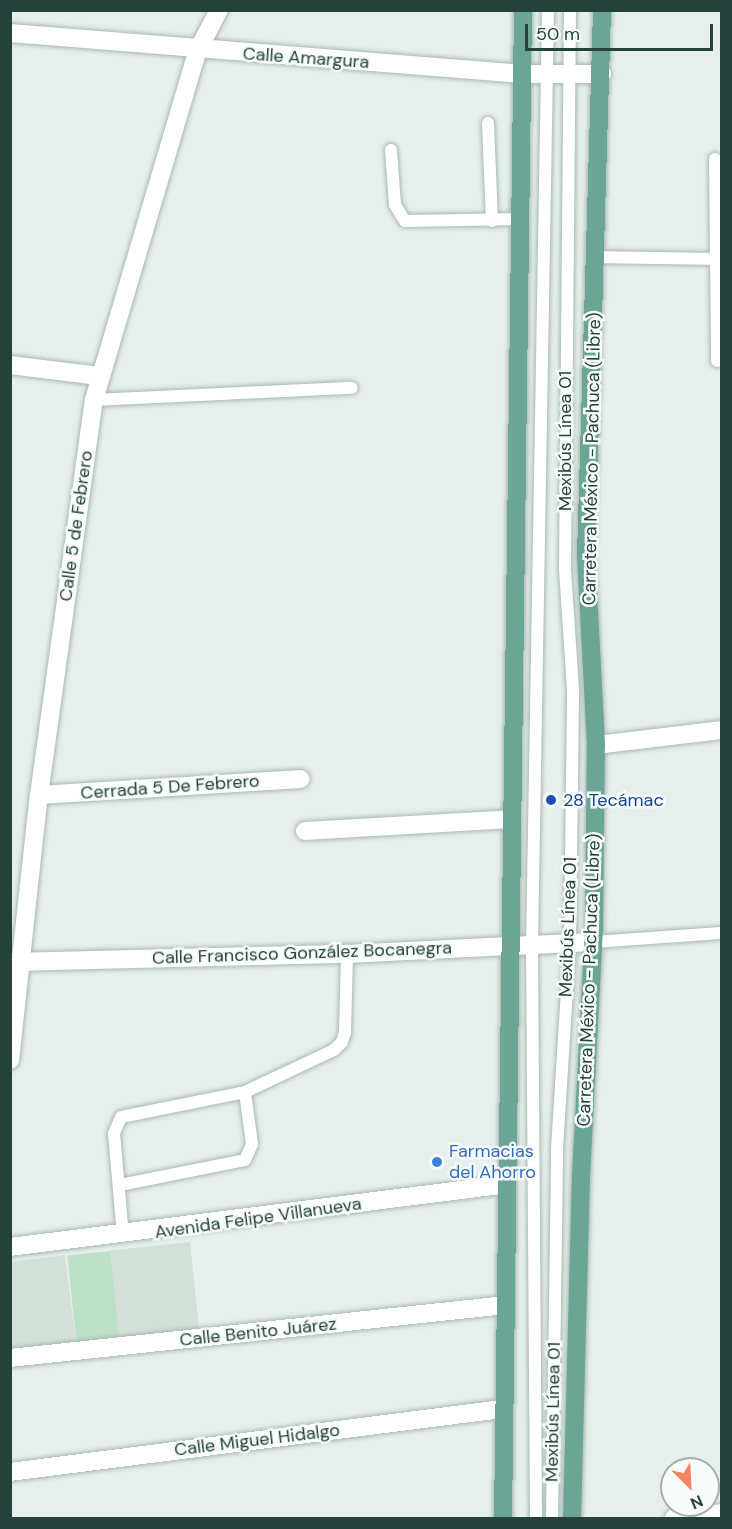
<!DOCTYPE html>
<html>
<head>
<meta charset="utf-8">
<style>
	body { margin:0 }
	#map { position:relative; width:732px; height:1529px; overflow:hidden; background:#e6efeb; font-family:"DM Sans",sans-serif }
	div>[style] { position:absolute }
	.built>* { inset:0; background:#d4dfda; transform-origin:0 0 }
	.green>* { inset:0; background:#bfe0c8; transform-origin:0 0 }
	.roads { filter:drop-shadow(0 0 2px #a8b8b2) drop-shadow(0 0 2px #a8b8b2) }
	.service>* { height:12px; margin:-6px; padding:0 6px; transform-origin:6px; border-radius:6px; background:#fff }
	.minor>* { height:18px; margin:-9px; padding:0 9px; transform-origin:9px; border-radius:9px; background:#fff }
	.primary>* { height:18px; margin:-9px; padding:0 9px; transform-origin:9px; border-radius:9px; background:#6aa596 }
	.dots>* { width:16px; height:16px; translate:-50% -50%; box-sizing:border-box; border:3px solid #f7fbf9; border-radius:50% }
	span { translate:-50% -50%; white-space:nowrap; text-align:center; line-height:1.15; -webkit-text-stroke:5px #f7fbf9; paint-order:stroke }
	.street-label { font-size:18px; color:#24423a }
	.transit-label { font-size:18px; color:#164399 }
	.left { translate:0 -50%; text-align:left }
	.shop-label { font-size:18px; color:#366cbe }
	.frame { position:absolute; inset:0; border:12px solid #24423a; pointer-events:none }
	.north { position:absolute; left:660px; top:1457px; width:60px; height:60px; box-sizing:border-box; background:#f7fbf9; border:2px solid #a3b1ad; border-radius:50%; rotate:156deg; font-size:16px; font-weight:700; line-height:24px; text-align:center; color:#24423a }
	.north::after { content:''; display:block; margin:auto; width:21px; height:27px; background:#f4845f; clip-path:polygon(50% 0,100% 100%,50% 72%,0 100%) }
	.scale { position:absolute; left:525px; top:24px; width:188px; height:27px; box-sizing:border-box; border:3px solid #24423a; border-top:0; padding-left:8px; font-size:18px; line-height:21px; white-space:nowrap; color:#24423a; -webkit-text-stroke:4px #f7fbf9; paint-order:stroke }
</style>
</head>
<body>
<div id="map">
	<div class="built">
		<div style="left:190px;top:1242px;width:88px;height:81px;rotate:84deg"></div>
		<div style="clip-path:polygon(65px 1255px,76px 1343px,11px 1351px,10px 1262px)"></div>
	</div>
	<div class="green">
		<div style="left:110px;top:1251px;width:88px;height:43px;rotate:84deg"></div>
	</div>
	<div class="roads">
		<div class="service">
			<div style="left:488px;top:123px;width:98px;rotate:87.7deg"></div>
			<div style="left:391px;top:150px;width:55px;rotate:85.8deg"></div>
			<div style="left:395px;top:205px;width:19px;rotate:58deg"></div>
			<div style="left:405px;top:221px;width:115px;rotate:-1deg"></div>
			<div style="left:715px;top:159px;width:202px;rotate:89.4deg"></div>
			<div style="left:595px;top:257px;width:121px;rotate:0.9deg"></div>
			<div style="left:94px;top:400px;width:258px;rotate:-2.7deg"></div>
			<div style="left:593px;top:942px;width:129px;rotate:-4deg"></div>
			<div style="left:120px;top:1185px;width:127px;rotate:-11.3deg"></div>
			<div style="left:245px;top:1160px;width:17px;rotate:-66deg"></div>
			<div style="left:252px;top:1144px;width:52px;rotate:-97.7deg"></div>
			<div style="left:123px;top:1236px;width:103px;rotate:-95deg"></div>
			<div style="left:114px;top:1133px;width:17px;rotate:-66deg"></div>
			<div style="left:121px;top:1117px;width:126px;rotate:-11.4deg"></div>
			<div style="left:245px;top:1092px;width:98px;rotate:-25.3deg"></div>
			<div style="left:334px;top:1050px;width:11px;rotate:-45deg"></div>
			<div style="left:342px;top:1042px;width:10px;rotate:-73deg"></div>
			<div style="left:345px;top:1032px;width:78px;rotate:-88.5deg"></div>
			<div style="left:536px;top:1518px;width:573px;rotate:-90.4deg"></div>
			<div style="left:532px;top:945px;width:935px;rotate:-89.02deg"></div>
			<div style="left:552px;top:1518px;width:369px;rotate:-89.2deg"></div>
			<div style="left:557px;top:1149px;width:206px;rotate:-86.4deg"></div>
			<div style="left:570px;top:943px;width:253px;rotate:-89.3deg"></div>
			<div style="left:573px;top:690px;width:120px;rotate:-93.8deg"></div>
			<div style="left:565px;top:570px;width:560px;rotate:-89.49deg"></div>
		</div>
		<div class="minor">
			<div style="left:10px;top:33px;width:515px;rotate:4.57deg"></div>
			<div style="left:523px;top:74px;width:79px"></div>
			<div style="left:10px;top:365px;width:90px;rotate:7deg"></div>
			<div style="left:596px;top:745px;width:127px;rotate:-6.8deg"></div>
			<div style="left:39px;top:795px;width:262px;rotate:-3.5deg"></div>
			<div style="left:305px;top:831px;width:206px;rotate:-3.3deg"></div>
			<div style="left:12px;top:962px;width:335px;rotate:-1.4deg"></div>
			<div style="left:347px;top:954px;width:246px;rotate:-2.8deg"></div>
			<div style="left:10px;top:1060px;width:267px;rotate:-83.8deg"></div>
			<div style="left:39px;top:795px;width:399px;rotate:-82.1deg"></div>
			<div style="left:94px;top:400px;width:365px;rotate:-73.5deg"></div>
			<div style="left:198px;top:50px;width:45px;rotate:-62.3deg"></div>
			<div style="left:10px;top:1247px;width:500px;rotate:-7.2deg"></div>
			<div style="left:10px;top:1358px;width:498px;rotate:-6.1deg"></div>
			<div style="left:10px;top:1472px;width:498px;rotate:-7.3deg"></div>
			<div style="left:674px;top:1518px;width:48px;rotate:-5.9deg"></div>
		</div>
		<div class="primary">
			<div style="left:503px;top:1518px;width:1508px;rotate:-89.24deg"></div>
			<div style="left:572px;top:1518px;width:342px;rotate:-88.5deg"></div>
			<div style="left:581px;top:1176px;width:252px;rotate:-87deg"></div>
			<div style="left:594px;top:924px;width:179px;rotate:-89.4deg"></div>
			<div style="left:596px;top:745px;width:189px;rotate:-93deg"></div>
			<div style="left:586px;top:556px;width:546px;rotate:-88.32deg"></div>
		</div>
	</div>
	<div class="dots">
		<div style="left:551px;top:800px;background:#1a4fb4"></div>
		<div style="left:437px;top:1162px;background:#3f7fe0"></div>
	</div>
	<div class="street-label">
		<span style="left:306px;top:58px;rotate:4deg">Calle Amargura</span>
		<span style="left:565px;top:441px;rotate:-90deg">Mexibús Línea 01</span>
		<span style="left:592px;top:459px;rotate:-89deg">Carretera México - Pachuca (Libre)</span>
		<span style="left:76px;top:526px;rotate:-82deg">Calle 5 de Febrero</span>
		<span style="left:170px;top:787px;rotate:-4deg">Cerrada 5 De Febrero</span>
		<span style="left:568px;top:927px;rotate:-88deg">Mexibús Línea 01</span>
		<span style="left:302px;top:953px;rotate:-2deg">Calle Francisco González Bocanegra</span>
		<span style="left:589px;top:980px;rotate:-88deg">Carretera México - Pachuca (Libre)</span>
		<span style="left:258px;top:1218px;rotate:-8deg">Avenida Felipe Villanueva</span>
		<span style="left:258px;top:1332px;rotate:-6deg">Calle Benito Juárez</span>
		<span style="left:553px;top:1412px;rotate:-89deg">Mexibús Línea 01</span>
		<span style="left:257px;top:1440px;rotate:-7deg">Calle Miguel Hidalgo</span>
	</div>
	<div class="transit-label">
		<span class="left" style="left:563px;top:800px">28 Tecámac</span>
	</div>
	<div class="shop-label">
		<span class="left" style="left:449px;top:1162px">Farmacias<br>del Ahorro</span>
	</div>
	<div class="frame"></div>
	<div class="north">N</div>
	<div class="scale">50 m</div>
</div>
</body>
</html>
